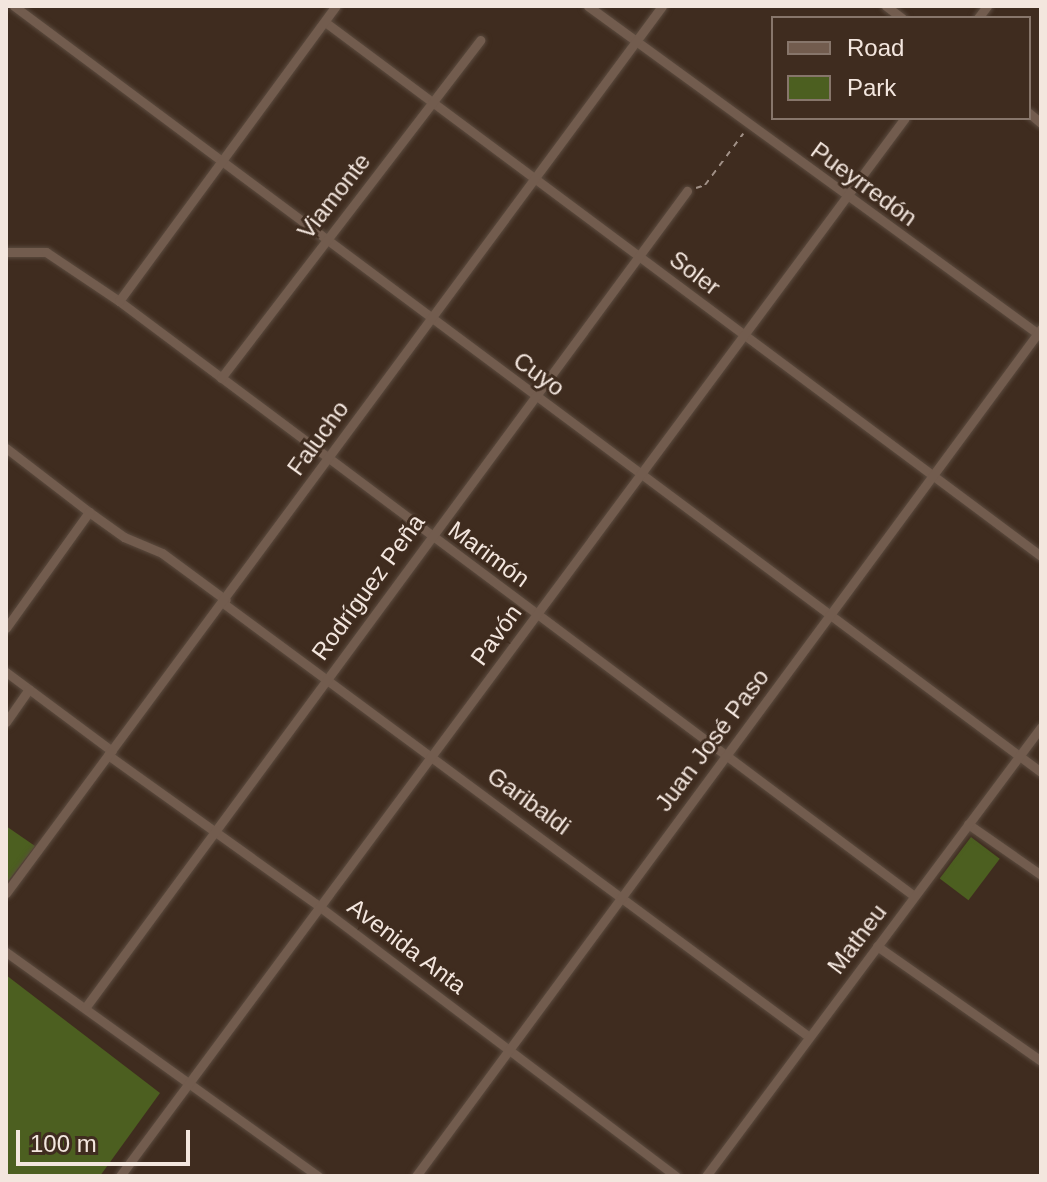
<!DOCTYPE html>
<html>
<head>
<meta charset="utf-8">
<style>
	body { margin:0 }
	#map { position:relative; width:1047px; height:1182px; overflow:hidden; background:#3f2c1f; font-family:Arial,sans-serif }
	div>[style] { position:absolute }
	.green>* { inset:0; background:#4c5f20; transform-origin:0 0 }
	.path>* { height:2px; margin-top:-1px; transform-origin:0; background:repeating-linear-gradient(90deg,#a19187 0 6px,transparent 0 12px) }
	.roads { filter:drop-shadow(0 0 2px #5b4b3f) drop-shadow(0 0 2px #5b4b3f) }
	.minor>* { height:9px; margin:-4.5px; padding:0 4.5px; transform-origin:4.5px; border-radius:4.5px; background:#725c4e }
	span { translate:-50% -50%; white-space:nowrap; text-align:center; line-height:1.15; -webkit-text-stroke:6px #3f2c1f; paint-order:stroke }
	.street-label { font-size:24px; color:#f3e6de }
	.frame { position:absolute; inset:0; border:8px solid #f3e6de; pointer-events:none }
	.legend { position:absolute; left:771px; top:16px; width:260px; height:104px; box-sizing:border-box; background:#3f2c1f; border:2px solid #87766b; margin:0; padding:10px 14px; list-style:none; font-size:24px; color:#f3e6de }
	.legend li { display:flex; align-items:center; gap:16px; height:40px }
	.legend b { width:40px; border:2px solid #87766b }
	.scale { position:absolute; left:16px; top:1130px; width:174px; height:36px; box-sizing:border-box; border:4px solid #f3e6de; border-top:0; padding-left:10px; font-size:24px; line-height:28px; white-space:nowrap; color:#f3e6de; -webkit-text-stroke:6px #3f2c1f; paint-order:stroke }
</style>
</head>
<body>
<div id="map">
	<div class="green">
		<div style="clip-path:polygon(6px 826px,35px 846px,6px 884px)"></div>
		<div style="left:971px;top:837px;width:36px;height:52px;rotate:37deg"></div>
		<div style="clip-path:polygon(6px 975px,160px 1093px,100px 1176px,6px 1176px)"></div>
	</div>
	<div class="path">
		<div style="left:696px;top:188px;width:9px;rotate:-18deg"></div>
		<div style="left:705px;top:185px;width:64px;rotate:-53.3deg"></div>
	</div>
	<div class="roads">
		<div class="minor">
			<div style="left:14px;top:6px;width:1281px;rotate:36.72deg"></div>
			<div style="left:588px;top:6px;width:560px;rotate:36.07deg"></div>
			<div style="left:886px;top:6px;width:20px;rotate:37deg"></div>
			<div style="left:978px;top:18px;width:15px;rotate:-53deg"></div>
			<div style="left:325px;top:22px;width:893px;rotate:36.72deg"></div>
			<div style="left:1029px;top:113px;width:16px;rotate:40deg"></div>
			<div style="left:6px;top:252px;width:40px"></div>
			<div style="left:46px;top:252px;width:88px;rotate:33.9deg"></div>
			<div style="left:119px;top:301px;width:993px;rotate:36.81deg"></div>
			<div style="left:119px;top:301px;width:366px;rotate:-53.7deg"></div>
			<div style="left:221px;top:378px;width:426px;rotate:-52.5deg"></div>
			<div style="left:6px;top:448px;width:105px;rotate:37.6deg"></div>
			<div style="left:89px;top:512px;width:43px;rotate:35.5deg"></div>
			<div style="left:124px;top:537px;width:41px;rotate:22.8deg"></div>
			<div style="left:162px;top:553px;width:79px;rotate:36.3deg"></div>
			<div style="left:223px;top:603px;width:728px;rotate:36.51deg"></div>
			<div style="left:6px;top:628px;width:143px;rotate:-54.4deg"></div>
			<div style="left:6px;top:672px;width:132px;rotate:36.7deg"></div>
			<div style="left:6px;top:722px;width:40px;rotate:-55.1deg"></div>
			<div style="left:108px;top:755px;width:261px;rotate:35.6deg"></div>
			<div style="left:320px;top:907px;width:446px;rotate:37.1deg"></div>
			<div style="left:968px;top:824px;width:89px;rotate:34.9deg"></div>
			<div style="left:6px;top:893px;width:1103px;rotate:-53.51deg"></div>
			<div style="left:877px;top:946px;width:200px;rotate:35deg"></div>
			<div style="left:6px;top:952px;width:384px;rotate:35.7deg"></div>
			<div style="left:85px;top:1008px;width:1015px;rotate:-53.62deg"></div>
			<div style="left:120px;top:1176px;width:1317px;rotate:-53.43deg"></div>
			<div style="left:416px;top:1176px;width:1053px;rotate:-53.58deg"></div>
			<div style="left:706px;top:1176px;width:560px;rotate:-53.27deg"></div>
		</div>
	</div>
	<div class="street-label">
		<span style="left:864px;top:184px;rotate:36deg">Pueyrredón</span>
		<span style="left:334px;top:196px;rotate:-52deg">Viamonte</span>
		<span style="left:695px;top:273px;rotate:37deg">Soler</span>
		<span style="left:539px;top:374px;rotate:36deg">Cuyo</span>
		<span style="left:318px;top:438px;rotate:-54deg">Falucho</span>
		<span style="left:489px;top:554px;rotate:36deg">Marimón</span>
		<span style="left:368px;top:587px;rotate:-54deg">Rodríguez Peña</span>
		<span style="left:496px;top:635px;rotate:-54deg">Pavón</span>
		<span style="left:712px;top:740px;rotate:-53deg">Juan José Paso</span>
		<span style="left:529px;top:801px;rotate:36deg">Garibaldi</span>
		<span style="left:857px;top:939px;rotate:-53deg">Matheu</span>
		<span style="left:407px;top:946px;rotate:37deg">Avenida Anta</span>
	</div>
	<div class="frame"></div>
	<ul class="legend">
	<li><b style="height:10px;background:#725c4e"></b>Road</li>
	<li><b style="height:22px;background:#4c5f20"></b>Park</li>
	</ul>
	<div class="scale">100 m</div>
</div>
</body>
</html>
